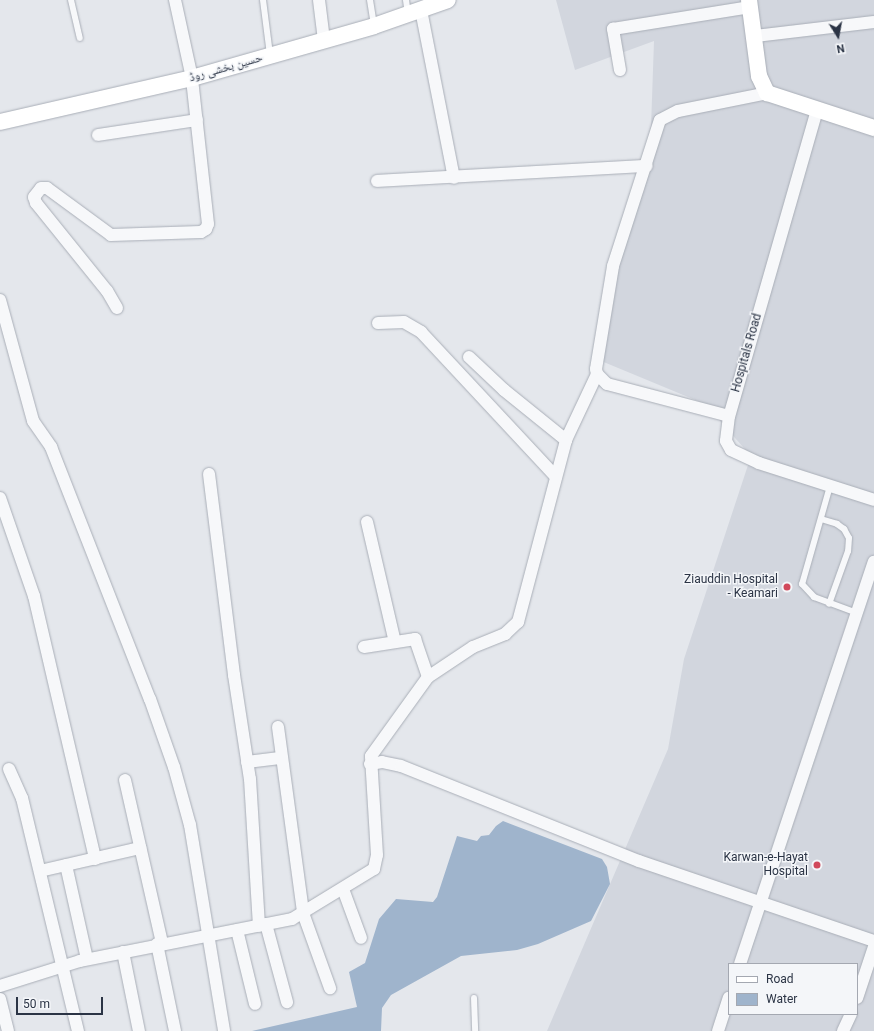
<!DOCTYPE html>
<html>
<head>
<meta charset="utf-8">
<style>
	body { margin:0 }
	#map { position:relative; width:874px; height:1031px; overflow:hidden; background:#e4e7ec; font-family:Roboto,"Noto Naskh Arabic",sans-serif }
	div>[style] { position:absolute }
	.built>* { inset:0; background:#d2d6de }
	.water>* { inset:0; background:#9fb4cc }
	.roads { filter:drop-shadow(0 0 1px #a9aeb7) drop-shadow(0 0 1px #a9aeb7) }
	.lane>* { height:6px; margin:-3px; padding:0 3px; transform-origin:3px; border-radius:3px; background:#f7f8fa }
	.street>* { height:12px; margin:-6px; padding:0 6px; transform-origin:6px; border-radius:6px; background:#f7f8fa }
	.secondary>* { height:16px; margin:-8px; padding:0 8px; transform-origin:8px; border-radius:8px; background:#fff }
	.dots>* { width:11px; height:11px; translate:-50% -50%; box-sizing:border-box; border:2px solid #f4f6f9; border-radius:50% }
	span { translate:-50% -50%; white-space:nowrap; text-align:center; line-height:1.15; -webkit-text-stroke:3px #f4f6f9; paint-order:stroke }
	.street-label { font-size:12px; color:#2b3445 }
	.poi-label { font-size:12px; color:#2b3445 }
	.right { translate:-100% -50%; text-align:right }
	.legend { position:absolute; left:728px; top:963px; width:130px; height:52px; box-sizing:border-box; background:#f4f6f9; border:1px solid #a4a8b1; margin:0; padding:5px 7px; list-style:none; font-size:12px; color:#2b3445 }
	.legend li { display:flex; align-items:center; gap:8px; height:20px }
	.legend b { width:20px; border:1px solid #a4a8b1 }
	.north { position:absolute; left:818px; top:16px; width:40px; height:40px; -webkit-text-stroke:3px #f4f6f9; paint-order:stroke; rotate:169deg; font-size:11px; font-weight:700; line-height:16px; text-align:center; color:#2b3445 }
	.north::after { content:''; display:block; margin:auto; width:14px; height:18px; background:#2b3445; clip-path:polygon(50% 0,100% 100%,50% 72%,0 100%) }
	.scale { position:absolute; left:16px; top:997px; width:87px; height:18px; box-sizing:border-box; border:2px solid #2b3445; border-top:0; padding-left:5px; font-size:12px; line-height:14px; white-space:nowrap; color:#2b3445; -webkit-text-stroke:3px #f4f6f9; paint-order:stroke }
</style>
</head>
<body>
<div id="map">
	<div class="built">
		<div style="clip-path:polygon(evenodd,556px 0,874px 0,874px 1031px,547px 1031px,668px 749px,684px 659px,751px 456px,705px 404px,594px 358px,651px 127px,654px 41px,575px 70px,556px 0,729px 964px,857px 964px,857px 1014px,729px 1014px,729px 964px)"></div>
	</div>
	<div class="water">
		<div style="clip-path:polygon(503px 821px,602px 859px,607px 867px,610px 884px,591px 921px,538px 944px,517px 950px,461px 956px,391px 995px,382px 1008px,381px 1031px,252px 1031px,357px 1007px,349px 972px,365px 963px,379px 919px,396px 899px,433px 902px,437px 897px,457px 836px,477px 841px,481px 836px,489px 835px,496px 826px)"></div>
	</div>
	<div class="roads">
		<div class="lane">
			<div style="left:71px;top:0;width:39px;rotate:77deg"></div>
			<div style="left:263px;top:0;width:55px;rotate:82.7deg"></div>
			<div style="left:370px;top:0;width:26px;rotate:81deg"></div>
			<div style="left:406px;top:0;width:14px;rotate:82deg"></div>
			<div style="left:830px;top:486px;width:102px;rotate:105.9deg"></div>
			<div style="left:802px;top:584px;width:18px;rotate:47deg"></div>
			<div style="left:814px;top:597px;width:46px;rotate:20.4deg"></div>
			<div style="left:821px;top:519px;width:17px;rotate:17deg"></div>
			<div style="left:837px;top:524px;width:9px;rotate:36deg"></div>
			<div style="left:844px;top:529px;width:10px;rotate:61deg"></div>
			<div style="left:849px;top:538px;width:13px;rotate:94deg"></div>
			<div style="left:848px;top:551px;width:56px;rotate:109.7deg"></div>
			<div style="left:474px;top:998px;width:33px;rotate:88deg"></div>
		</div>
		<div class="street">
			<div style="left:319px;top:0;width:40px;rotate:82.9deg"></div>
			<div style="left:421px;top:10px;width:171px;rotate:78.9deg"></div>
			<div style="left:755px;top:36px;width:120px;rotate:-6.7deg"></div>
			<div style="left:620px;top:70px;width:42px;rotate:-99.7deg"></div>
			<div style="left:613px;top:29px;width:139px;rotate:-9.1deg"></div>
			<div style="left:817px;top:110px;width:318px;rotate:106deg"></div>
			<div style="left:729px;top:416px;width:25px;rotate:97deg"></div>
			<div style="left:726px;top:441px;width:10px;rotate:61deg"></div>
			<div style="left:731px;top:450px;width:31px;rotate:25deg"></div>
			<div style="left:759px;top:463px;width:121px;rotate:17.8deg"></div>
			<div style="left:98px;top:135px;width:100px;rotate:-8.6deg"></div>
			<div style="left:377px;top:181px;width:270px;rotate:-3.2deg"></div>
			<div style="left:0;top:300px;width:125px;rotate:74.7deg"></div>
			<div style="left:33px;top:421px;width:32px;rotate:55deg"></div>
			<div style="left:51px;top:447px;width:271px;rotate:68.6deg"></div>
			<div style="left:150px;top:699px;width:72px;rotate:70.6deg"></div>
			<div style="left:174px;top:767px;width:60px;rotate:74.6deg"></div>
			<div style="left:190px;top:825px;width:209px;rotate:80.6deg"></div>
			<div style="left:117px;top:308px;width:20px;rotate:-120deg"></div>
			<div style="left:107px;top:291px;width:113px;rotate:-128.9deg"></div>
			<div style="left:36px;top:203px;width:6px;rotate:-108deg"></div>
			<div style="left:34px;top:197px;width:11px;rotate:-52deg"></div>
			<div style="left:41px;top:188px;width:6px"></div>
			<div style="left:47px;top:188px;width:79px;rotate:36.3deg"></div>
			<div style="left:111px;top:235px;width:90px;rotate:-1.9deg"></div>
			<div style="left:201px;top:232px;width:6px;rotate:-31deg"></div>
			<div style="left:206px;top:229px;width:5px;rotate:-68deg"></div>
			<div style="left:208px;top:224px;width:147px;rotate:-96.3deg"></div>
			<div style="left:192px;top:78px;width:80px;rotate:-102.3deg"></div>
			<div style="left:378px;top:323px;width:26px;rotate:-2deg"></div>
			<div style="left:404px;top:322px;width:20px;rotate:30deg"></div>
			<div style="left:421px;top:332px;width:198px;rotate:47deg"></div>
			<div style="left:469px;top:357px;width:48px;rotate:43.3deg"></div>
			<div style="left:504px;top:390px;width:80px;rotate:38.9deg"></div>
			<div style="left:729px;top:416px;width:126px;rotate:-165.3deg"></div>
			<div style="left:607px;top:384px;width:14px;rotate:-135deg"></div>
			<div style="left:597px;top:374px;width:5px;rotate:-101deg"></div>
			<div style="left:596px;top:369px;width:104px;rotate:-80.6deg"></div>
			<div style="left:613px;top:266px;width:153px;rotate:-72.2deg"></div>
			<div style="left:660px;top:120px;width:20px;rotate:-27deg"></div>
			<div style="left:678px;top:111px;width:91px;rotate:-11.4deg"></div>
			<div style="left:209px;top:474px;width:203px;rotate:82.9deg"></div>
			<div style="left:234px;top:675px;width:105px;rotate:81.3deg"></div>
			<div style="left:250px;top:779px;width:147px;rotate:86.5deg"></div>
			<div style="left:0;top:498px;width:104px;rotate:70.9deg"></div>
			<div style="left:34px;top:596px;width:270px;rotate:76.9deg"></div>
			<div style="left:367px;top:522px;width:123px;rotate:76.9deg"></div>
			<div style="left:364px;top:647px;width:52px;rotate:-8.9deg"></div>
			<div style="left:415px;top:639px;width:40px;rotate:71.1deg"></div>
			<div style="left:278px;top:727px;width:188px;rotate:82.3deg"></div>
			<div style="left:303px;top:913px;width:80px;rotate:70.2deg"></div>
			<div style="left:247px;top:762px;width:35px;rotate:-7deg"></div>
			<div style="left:370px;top:764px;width:12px;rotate:-9deg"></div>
			<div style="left:382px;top:762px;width:19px;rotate:12deg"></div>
			<div style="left:401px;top:766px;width:256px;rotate:21.8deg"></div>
			<div style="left:639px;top:861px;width:248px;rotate:18.8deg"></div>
			<div style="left:9px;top:769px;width:32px;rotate:66deg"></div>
			<div style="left:22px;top:798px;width:240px;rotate:76.5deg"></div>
			<div style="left:125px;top:780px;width:167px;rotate:77.2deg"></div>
			<div style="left:66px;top:865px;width:96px;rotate:77.4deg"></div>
			<div style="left:40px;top:871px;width:103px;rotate:-13deg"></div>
			<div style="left:343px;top:889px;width:52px;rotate:69.8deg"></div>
			<div style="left:266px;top:924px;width:81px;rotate:74.9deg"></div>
			<div style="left:237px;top:930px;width:76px;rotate:76.3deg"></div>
			<div style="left:157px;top:944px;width:89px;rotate:78.3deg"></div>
			<div style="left:123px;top:952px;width:81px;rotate:78.6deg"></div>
			<div style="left:740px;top:964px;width:424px;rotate:-71.6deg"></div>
			<div style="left:0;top:986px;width:84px;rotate:-17.4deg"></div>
			<div style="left:80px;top:961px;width:216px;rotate:-11.2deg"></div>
			<div style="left:292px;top:919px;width:96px;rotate:-31.4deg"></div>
			<div style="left:374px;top:869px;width:14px;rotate:-78deg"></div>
			<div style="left:377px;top:855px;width:99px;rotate:-93.5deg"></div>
			<div style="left:371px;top:756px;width:97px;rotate:-54.2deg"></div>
			<div style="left:428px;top:677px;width:54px;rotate:-33.7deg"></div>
			<div style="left:473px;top:647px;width:35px;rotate:-22deg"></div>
			<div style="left:505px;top:634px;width:18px;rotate:-43deg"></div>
			<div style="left:518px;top:622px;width:188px;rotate:-75.2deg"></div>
			<div style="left:566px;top:440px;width:73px;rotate:-64.8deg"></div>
			<div style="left:857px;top:998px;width:54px;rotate:-71.6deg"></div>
			<div style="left:0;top:999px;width:33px;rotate:76deg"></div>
			<div style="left:718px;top:1031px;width:35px;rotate:-72deg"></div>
			<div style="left:843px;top:1031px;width:19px;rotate:-65deg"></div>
		</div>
		<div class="secondary">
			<div style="left:749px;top:0;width:77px;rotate:82.5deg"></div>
			<div style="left:759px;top:76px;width:19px;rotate:65deg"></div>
			<div style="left:767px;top:93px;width:113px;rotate:18.1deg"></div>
			<div style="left:0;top:122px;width:197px;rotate:-12.9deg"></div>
			<div style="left:192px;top:78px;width:189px;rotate:-15.9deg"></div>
			<div style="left:374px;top:26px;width:78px;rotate:-19.4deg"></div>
		</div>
	</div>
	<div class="dots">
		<div style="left:787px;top:587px;background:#d1495b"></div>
		<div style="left:817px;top:865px;background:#d1495b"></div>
	</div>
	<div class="street-label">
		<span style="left:226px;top:68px;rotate:-16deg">حسین بخشی روڈ</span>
		<span style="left:747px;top:353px;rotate:-74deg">Hospitals Road</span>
	</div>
	<div class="poi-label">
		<span class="right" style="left:778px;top:587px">Ziauddin Hospital<br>- Keamari</span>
		<span class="right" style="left:808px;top:865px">Karwan-e-Hayat<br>Hospital</span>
	</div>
	<ul class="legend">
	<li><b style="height:5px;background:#fff"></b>Road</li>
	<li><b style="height:11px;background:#9fb4cc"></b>Water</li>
	</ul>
	<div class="north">N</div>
	<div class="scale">50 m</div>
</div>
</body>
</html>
